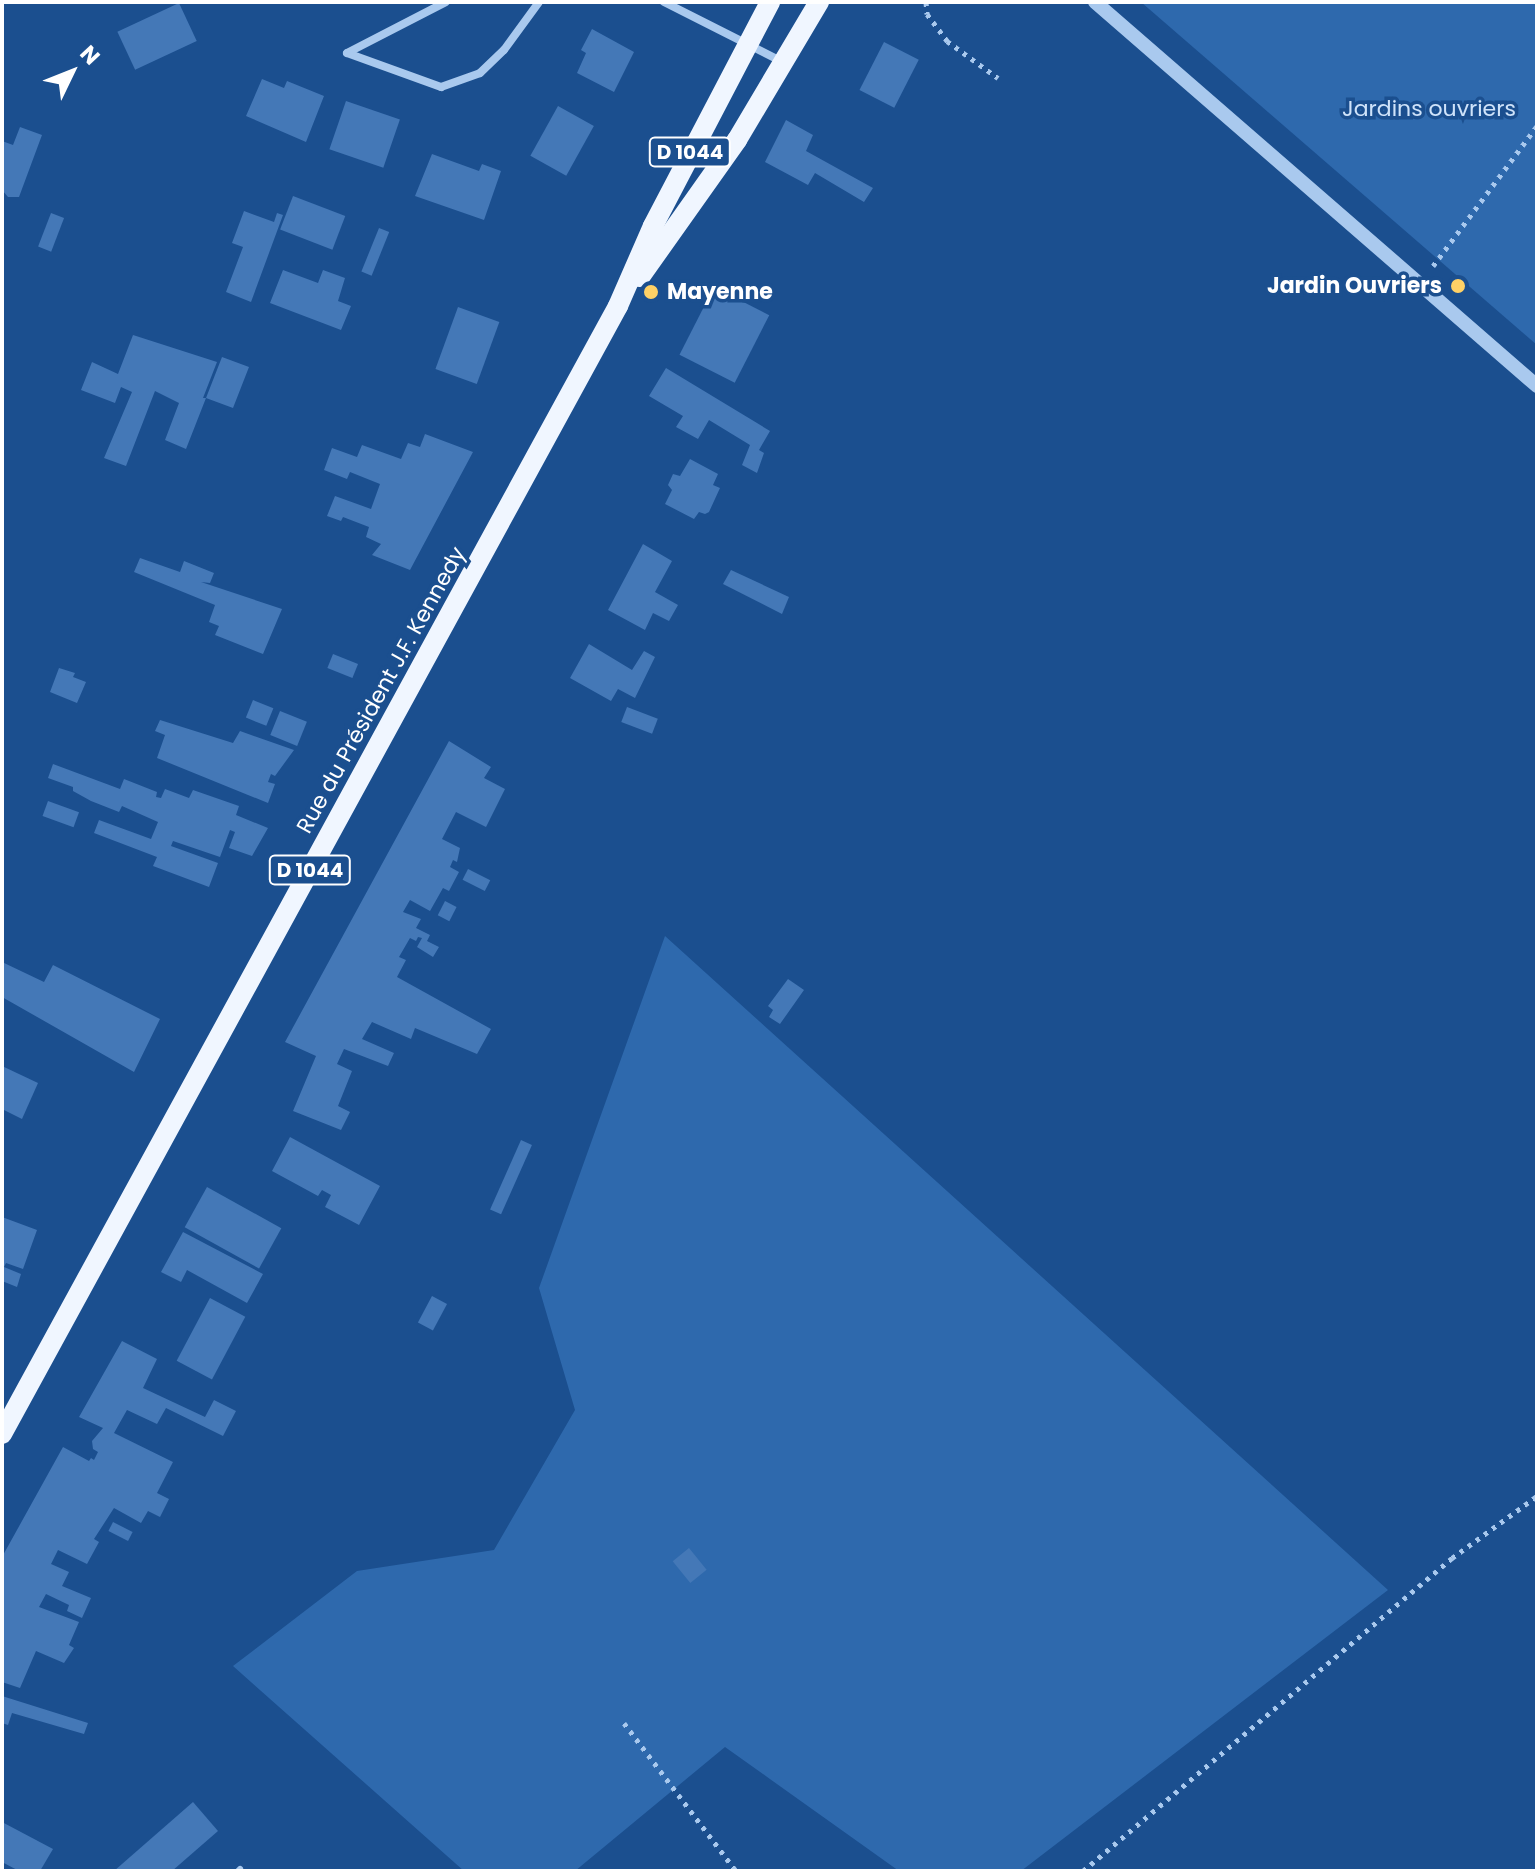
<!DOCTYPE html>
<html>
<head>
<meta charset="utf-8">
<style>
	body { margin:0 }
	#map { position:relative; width:1539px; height:1873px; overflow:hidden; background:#1b4f8f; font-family:Poppins,sans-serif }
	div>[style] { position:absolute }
	.green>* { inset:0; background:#2e69ad }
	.building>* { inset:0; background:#4478b7; transform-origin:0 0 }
	.path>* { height:5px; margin-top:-2.5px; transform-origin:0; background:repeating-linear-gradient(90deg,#a9c9ee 0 4px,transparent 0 10px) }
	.service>* { height:6px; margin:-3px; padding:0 3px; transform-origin:3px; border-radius:3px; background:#a9c9ee }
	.minor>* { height:8px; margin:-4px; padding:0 4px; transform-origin:4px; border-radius:4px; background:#a9c9ee }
	.tertiary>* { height:14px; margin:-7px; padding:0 7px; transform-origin:7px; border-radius:7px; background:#a9c9ee }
	.primary>* { height:20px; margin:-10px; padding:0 10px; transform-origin:10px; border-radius:10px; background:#f0f6ff }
	.dots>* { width:22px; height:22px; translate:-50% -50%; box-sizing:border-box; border:4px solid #1b4f8f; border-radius:50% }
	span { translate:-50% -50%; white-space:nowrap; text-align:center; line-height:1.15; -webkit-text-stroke:7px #1b4f8f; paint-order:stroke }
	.shield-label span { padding:2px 6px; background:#1b4f8f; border:2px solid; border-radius:6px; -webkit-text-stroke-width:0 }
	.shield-label { font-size:20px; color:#fff; font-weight:700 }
	.park-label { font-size:22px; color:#cfe3fa }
	.poi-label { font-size:22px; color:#fff; font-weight:700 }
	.right { translate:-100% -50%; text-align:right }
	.left { translate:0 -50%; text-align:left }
	.street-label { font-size:22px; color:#fff }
	.frame { position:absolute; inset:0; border:4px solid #fff; pointer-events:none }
	.north { position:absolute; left:32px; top:32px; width:80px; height:80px; -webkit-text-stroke:6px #1b4f8f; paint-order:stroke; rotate:47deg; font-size:22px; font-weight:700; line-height:32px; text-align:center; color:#fff }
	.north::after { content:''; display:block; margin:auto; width:28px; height:36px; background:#fff; clip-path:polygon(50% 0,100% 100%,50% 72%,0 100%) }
</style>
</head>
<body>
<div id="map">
	<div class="green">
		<div style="clip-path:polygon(1141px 2px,1537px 2px,1537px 345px)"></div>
		<div style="clip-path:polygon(665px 936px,1388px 1590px,1021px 1871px,899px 1871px,725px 1747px,575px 1871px,464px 1871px,233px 1666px,357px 1571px,494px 1550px,575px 1410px,539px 1288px)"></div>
	</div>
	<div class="building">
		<div style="left:179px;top:3px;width:42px;height:68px;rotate:65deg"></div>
		<div style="clip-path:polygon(592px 29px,634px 52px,614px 92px,577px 73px,586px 53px,581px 50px)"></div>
		<div style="left:884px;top:42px;width:39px;height:54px;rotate:27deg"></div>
		<div style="clip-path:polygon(262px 79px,284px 88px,287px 81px,324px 96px,306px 142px,246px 116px)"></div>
		<div style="left:346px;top:101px;width:57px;height:51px;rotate:19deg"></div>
		<div style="left:558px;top:106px;width:41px;height:57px;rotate:29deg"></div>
		<div style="clip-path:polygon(786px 120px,813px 135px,806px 151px,873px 188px,864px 202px,815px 173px,808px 185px,765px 162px)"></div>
		<div style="clip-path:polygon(20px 127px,42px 135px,19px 197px,8px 197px,2px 190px,2px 141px,13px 145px)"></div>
		<div style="clip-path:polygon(432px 154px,479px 171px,482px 164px,501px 171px,484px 220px,415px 196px)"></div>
		<div style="left:293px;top:196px;width:56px;height:36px;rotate:21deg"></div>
		<div style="clip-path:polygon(244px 211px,274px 222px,277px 213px,283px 215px,251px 302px,226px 292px,243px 247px,232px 243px)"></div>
		<div style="left:51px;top:213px;width:14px;height:36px;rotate:21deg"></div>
		<div style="left:379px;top:228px;width:11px;height:47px;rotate:22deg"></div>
		<div style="clip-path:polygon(283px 270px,318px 283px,323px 270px,345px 278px,338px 301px,351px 306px,341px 330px,270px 303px)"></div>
		<div style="left:714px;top:287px;width:62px;height:76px;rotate:27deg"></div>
		<div style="left:458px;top:307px;width:44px;height:66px;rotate:20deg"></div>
		<div style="clip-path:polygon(133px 335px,217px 362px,203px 398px,206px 398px,222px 357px,249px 367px,233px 408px,206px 398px,186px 449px,165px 440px,179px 403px,155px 391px,126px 466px,104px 458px,132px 392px,121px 387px,115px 403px,81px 390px,92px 362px,118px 374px)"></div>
		<div style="clip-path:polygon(666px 368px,770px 431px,759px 450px,764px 453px,757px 473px,742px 465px,750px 445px,709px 420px,698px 439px,676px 427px,683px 416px,649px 396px)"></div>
		<div style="clip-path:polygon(425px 434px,473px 452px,410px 570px,372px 555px,381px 544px,366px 537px,369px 527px,343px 517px,341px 521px,327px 516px,335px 496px,371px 509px,380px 484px,350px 472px,347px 479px,324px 470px,332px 448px,357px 457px,362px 445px,401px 459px,408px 443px,420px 447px)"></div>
		<div style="clip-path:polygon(690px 459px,718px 474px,713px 485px,720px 488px,709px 512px,705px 514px,699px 512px,694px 519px,665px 504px,672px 490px,668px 485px,673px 474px,680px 476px)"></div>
		<div style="clip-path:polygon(643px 544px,672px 561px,655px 592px,678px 605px,669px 621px,653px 613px,645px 630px,608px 610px)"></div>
		<div style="clip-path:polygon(140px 558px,180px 572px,184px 561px,214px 573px,210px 583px,201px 582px,282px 609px,263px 654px,215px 635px,219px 626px,209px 622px,215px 605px,134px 572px)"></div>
		<div style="clip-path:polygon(731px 570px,789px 597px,782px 614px,723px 584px)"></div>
		<div style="clip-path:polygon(589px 644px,632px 670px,644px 651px,655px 657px,635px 698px,618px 689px,611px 701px,570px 678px)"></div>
		<div style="left:333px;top:654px;width:27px;height:15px;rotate:22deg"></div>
		<div style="clip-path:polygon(59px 668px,75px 673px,73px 677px,86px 682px,77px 703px,50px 692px)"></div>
		<div style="left:253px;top:700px;width:22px;height:19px;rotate:22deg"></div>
		<div style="left:627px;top:707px;width:33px;height:16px;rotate:21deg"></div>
		<div style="left:280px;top:711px;width:29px;height:26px;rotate:22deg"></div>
		<div style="clip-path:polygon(160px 720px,233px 743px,240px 731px,294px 750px,275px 776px,271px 774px,268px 782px,275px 784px,268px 803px,157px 758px,165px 735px,155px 731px)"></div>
		<div style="clip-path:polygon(449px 741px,491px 767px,484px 778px,505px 789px,486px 827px,456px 812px,442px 839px,460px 848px,457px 862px,453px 860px,450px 867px,459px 872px,449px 891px,443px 888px,430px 911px,410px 900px,403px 912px,421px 919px,416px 928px,430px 935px,427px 941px,439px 947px,433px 957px,417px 947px,422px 938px,418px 937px,416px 941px,410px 938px,399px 957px,406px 960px,397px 977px,491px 1029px,477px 1054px,415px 1028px,411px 1039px,372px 1022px,362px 1039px,394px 1053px,388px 1066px,344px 1049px,337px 1064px,352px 1071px,338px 1106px,350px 1112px,341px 1130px,293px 1111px,316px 1056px,285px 1042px)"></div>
		<div style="clip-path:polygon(53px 764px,120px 789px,124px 779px,157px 792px,156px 797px,161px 798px,165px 789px,189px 798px,193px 790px,239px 806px,236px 815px,268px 828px,252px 856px,229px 848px,235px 832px,230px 830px,220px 857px,173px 841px,171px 846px,218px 863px,209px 887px,153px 866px,157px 857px,94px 833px,99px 820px,151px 839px,158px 822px,122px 806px,119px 812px,91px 801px,73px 791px,73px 787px,48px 778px)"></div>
		<div style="left:48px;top:801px;width:33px;height:16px;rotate:20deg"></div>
		<div style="left:468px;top:869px;width:25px;height:12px;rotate:27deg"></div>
		<div style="left:445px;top:901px;width:13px;height:16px;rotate:27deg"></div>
		<div style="clip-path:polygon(2px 962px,44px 982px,53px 965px,160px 1019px,134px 1072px,2px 997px)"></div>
		<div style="clip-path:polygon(788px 979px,804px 990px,780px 1024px,769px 1017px,773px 1010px,768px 1006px)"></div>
		<div style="clip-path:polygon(2px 1066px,38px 1083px,22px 1119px,2px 1109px)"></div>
		<div style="clip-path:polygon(290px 1137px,380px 1186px,359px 1225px,325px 1207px,331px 1195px,322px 1190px,318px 1196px,272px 1171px)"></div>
		<div style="left:521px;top:1140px;width:12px;height:76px;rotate:24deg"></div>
		<div style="left:207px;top:1187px;width:85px;height:46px;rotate:29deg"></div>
		<div style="clip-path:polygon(2px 1217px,37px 1230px,23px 1269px,6px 1263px,2px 1271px)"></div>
		<div style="clip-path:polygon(183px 1232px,263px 1274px,247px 1303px,187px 1270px,181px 1282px,161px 1272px)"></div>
		<div style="clip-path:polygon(4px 1267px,21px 1274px,17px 1287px,2px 1281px)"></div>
		<div style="left:432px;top:1296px;width:17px;height:30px;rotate:28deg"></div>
		<div style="left:210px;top:1298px;width:40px;height:71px;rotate:28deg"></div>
		<div style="clip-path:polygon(122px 1341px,157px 1359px,143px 1388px,205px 1417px,214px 1400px,236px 1411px,223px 1436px,166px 1408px,157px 1424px,127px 1410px,114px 1433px,173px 1462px,157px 1493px,169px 1499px,160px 1517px,148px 1511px,141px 1523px,114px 1508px,94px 1539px,99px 1542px,87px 1564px,58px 1550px,51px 1564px,69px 1572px,62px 1586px,91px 1598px,82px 1618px,67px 1611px,69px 1605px,46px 1594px,39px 1607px,79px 1622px,69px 1645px,74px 1648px,64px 1663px,36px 1651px,20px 1688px,2px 1682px,2px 1557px,63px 1447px,89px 1461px,91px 1458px,94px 1460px,98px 1452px,93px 1449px,92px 1441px,103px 1428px,79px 1417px)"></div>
		<div style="left:113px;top:1522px;width:22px;height:10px;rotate:27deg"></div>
		<div style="left:689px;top:1548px;width:28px;height:21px;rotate:51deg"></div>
		<div style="clip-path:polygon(2px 1696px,88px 1723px,84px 1734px,12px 1713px,8px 1725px,2px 1723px)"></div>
		<div style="clip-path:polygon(193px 1802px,218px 1831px,172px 1871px,114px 1871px)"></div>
		<div style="clip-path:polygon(2px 1822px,53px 1849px,40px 1871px,19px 1871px,2px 1862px)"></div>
	</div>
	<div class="path">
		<div style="left:926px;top:2px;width:12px;rotate:85deg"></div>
		<div style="left:927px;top:14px;width:34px;rotate:53deg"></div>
		<div style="left:947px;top:41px;width:63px;rotate:36deg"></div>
		<div style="left:1433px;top:266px;width:174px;rotate:-53.4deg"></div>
		<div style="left:624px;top:1723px;width:186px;rotate:52.9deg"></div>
		<div style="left:1083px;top:1871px;width:484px;rotate:-40.3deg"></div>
		<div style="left:1452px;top:1558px;width:105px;rotate:-36.1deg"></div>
	</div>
	<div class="service">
		<div style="left:238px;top:1871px;width:3px;rotate:-45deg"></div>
	</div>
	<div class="minor">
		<div style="left:664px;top:2px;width:131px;rotate:26.8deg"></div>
		<div style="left:347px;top:53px;width:100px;rotate:19.9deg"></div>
		<div style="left:441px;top:87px;width:41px;rotate:-19.7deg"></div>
		<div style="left:480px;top:73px;width:33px;rotate:-44deg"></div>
		<div style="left:504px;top:50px;width:59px;rotate:-53.9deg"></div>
		<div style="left:347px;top:53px;width:111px;rotate:-27.3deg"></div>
	</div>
	<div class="tertiary">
		<div style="left:1095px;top:2px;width:586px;rotate:40.98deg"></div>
	</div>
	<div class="primary">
		<div style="left:640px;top:277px;width:168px;rotate:-54.7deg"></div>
		<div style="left:737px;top:140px;width:161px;rotate:-59.3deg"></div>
		<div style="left:2px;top:1434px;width:1285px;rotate:-61.36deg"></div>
		<div style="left:618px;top:306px;width:87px;rotate:-66.4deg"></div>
		<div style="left:653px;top:226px;width:253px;rotate:-62.4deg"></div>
	</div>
	<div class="dots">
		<div style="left:1458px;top:286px;background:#ffd166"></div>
		<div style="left:651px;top:292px;background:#ffd166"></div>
	</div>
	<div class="shield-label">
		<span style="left:690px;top:152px">D 1044</span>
		<span style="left:310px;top:870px">D 1044</span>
	</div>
	<div class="park-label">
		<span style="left:1429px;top:109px">Jardins ouvriers</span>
	</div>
	<div class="poi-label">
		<span class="right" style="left:1442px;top:286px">Jardin Ouvriers</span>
		<span class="left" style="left:667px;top:292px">Mayenne</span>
	</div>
	<div class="street-label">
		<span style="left:381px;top:690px;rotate:-61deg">Rue du Président J.F. Kennedy</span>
	</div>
	<div class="frame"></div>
	<div class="north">N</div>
</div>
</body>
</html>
